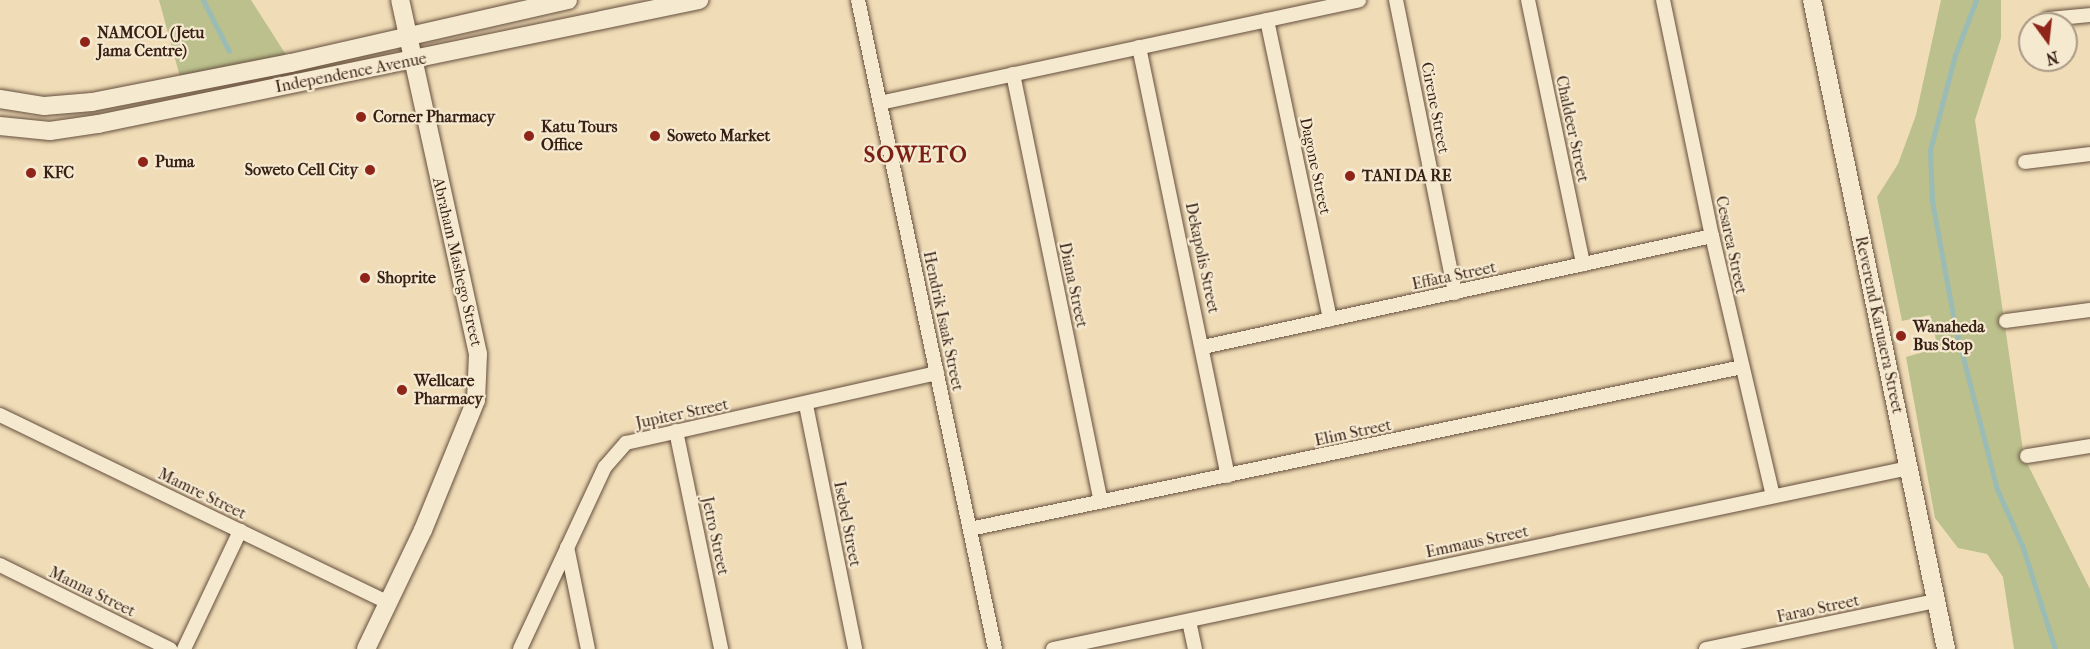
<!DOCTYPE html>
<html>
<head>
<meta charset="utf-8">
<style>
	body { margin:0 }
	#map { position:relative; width:2090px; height:649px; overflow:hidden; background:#f0ddb7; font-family:"IM FELL French Canon",serif }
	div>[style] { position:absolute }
	.green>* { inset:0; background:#bbc08d }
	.stream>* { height:5px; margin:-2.5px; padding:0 2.5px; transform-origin:2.5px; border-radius:2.5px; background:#9bbbb5 }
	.roads { filter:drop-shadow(0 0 2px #654e3d) drop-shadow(0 0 2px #654e3d) }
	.street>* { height:14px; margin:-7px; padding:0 7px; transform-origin:7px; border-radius:7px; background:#f5e9d0 }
	.secondary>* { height:18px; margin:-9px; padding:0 9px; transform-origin:9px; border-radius:9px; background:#f5e9d0 }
	.dots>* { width:16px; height:16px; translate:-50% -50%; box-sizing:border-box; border:3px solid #f5e9d0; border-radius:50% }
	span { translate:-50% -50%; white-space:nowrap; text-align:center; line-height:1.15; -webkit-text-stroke:4.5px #f5e9d0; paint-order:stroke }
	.poi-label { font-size:16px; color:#371f14; font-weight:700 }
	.left { translate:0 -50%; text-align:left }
	.right { translate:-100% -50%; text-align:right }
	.street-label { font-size:16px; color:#371f14 }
	.district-label { font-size:22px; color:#7a1f14; font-weight:700; letter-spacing:1.5px }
	.north { position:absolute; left:2018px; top:12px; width:60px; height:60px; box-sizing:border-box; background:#f5e9d0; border:2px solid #a99885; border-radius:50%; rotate:165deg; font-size:16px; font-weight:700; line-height:24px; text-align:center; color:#371f14 }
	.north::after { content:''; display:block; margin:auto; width:21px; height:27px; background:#8f2418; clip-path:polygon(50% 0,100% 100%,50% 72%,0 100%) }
</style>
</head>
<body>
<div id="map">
	<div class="green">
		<div style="clip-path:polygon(159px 0,251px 0,290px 61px,182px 84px)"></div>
		<div style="clip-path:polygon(1941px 0,2001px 0,2001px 38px,1975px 120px,2024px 457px,2090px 589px,2090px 649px,2014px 649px,2003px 577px,1987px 554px,1958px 548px,1935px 518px,1906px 357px,1938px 348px,1930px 315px,1902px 321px,1877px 197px,1898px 164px,1916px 115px)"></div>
	</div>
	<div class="stream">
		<div style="left:203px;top:0;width:57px;rotate:63deg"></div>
		<div style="left:1976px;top:0;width:59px;rotate:110.9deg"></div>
		<div style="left:1955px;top:55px;width:98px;rotate:104.7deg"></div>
		<div style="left:1930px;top:150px;width:51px;rotate:87.8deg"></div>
		<div style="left:1932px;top:201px;width:127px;rotate:79.6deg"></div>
		<div style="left:1955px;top:326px;width:168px;rotate:75.6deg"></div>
		<div style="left:1997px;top:489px;width:64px;rotate:66.2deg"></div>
		<div style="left:2023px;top:548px;width:106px;rotate:72.4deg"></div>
	</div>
	<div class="roads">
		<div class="street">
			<div style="left:858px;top:0;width:663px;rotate:78.08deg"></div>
			<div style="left:1396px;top:0;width:299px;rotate:78.6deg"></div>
			<div style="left:1528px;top:0;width:270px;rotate:78.2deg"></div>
			<div style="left:1663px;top:0;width:241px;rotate:78.3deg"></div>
			<div style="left:1712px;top:236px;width:267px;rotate:76.8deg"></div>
			<div style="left:2048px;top:19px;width:42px;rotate:-5.4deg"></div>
			<div style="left:1267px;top:20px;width:306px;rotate:78.1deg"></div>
			<div style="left:1139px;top:47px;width:438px;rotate:78.3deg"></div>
			<div style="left:1013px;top:74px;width:436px;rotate:78.4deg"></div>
			<div style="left:880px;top:103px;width:490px;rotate:-12.1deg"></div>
			<div style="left:2025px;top:162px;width:65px;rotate:-7deg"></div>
			<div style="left:2006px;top:321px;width:85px;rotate:-7.5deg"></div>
			<div style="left:1203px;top:347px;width:521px;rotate:-12.3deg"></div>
			<div style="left:806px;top:405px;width:249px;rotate:78.6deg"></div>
			<div style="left:0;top:415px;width:432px;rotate:25.8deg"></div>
			<div style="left:676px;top:431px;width:223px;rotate:78.3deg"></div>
			<div style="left:2027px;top:456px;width:64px;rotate:-9deg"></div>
			<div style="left:970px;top:529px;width:789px;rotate:-11.85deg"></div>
			<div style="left:567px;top:547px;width:104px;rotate:78.4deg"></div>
			<div style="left:0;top:565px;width:190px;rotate:26.3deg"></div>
			<div style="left:1189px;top:621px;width:29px;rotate:78deg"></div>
			<div style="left:184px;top:649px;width:131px;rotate:-64.6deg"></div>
			<div style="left:520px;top:649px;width:201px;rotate:-65deg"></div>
			<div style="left:605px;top:467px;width:32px;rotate:-49deg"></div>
			<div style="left:626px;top:443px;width:319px;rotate:-12.7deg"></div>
			<div style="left:1053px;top:649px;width:874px;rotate:-11.95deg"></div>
			<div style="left:1706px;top:649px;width:235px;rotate:-11.8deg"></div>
		</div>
		<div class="secondary">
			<div style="left:1812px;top:0;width:663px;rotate:78.33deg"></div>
			<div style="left:0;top:99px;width:45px;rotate:9deg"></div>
			<div style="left:44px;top:106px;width:48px;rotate:-4.8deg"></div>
			<div style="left:92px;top:102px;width:203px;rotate:-11.1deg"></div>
			<div style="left:291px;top:63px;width:284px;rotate:-12.8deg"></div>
			<div style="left:0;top:126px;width:50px;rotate:5.7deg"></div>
			<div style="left:50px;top:131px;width:49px;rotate:-8.3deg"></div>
			<div style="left:98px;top:124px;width:614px;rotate:-11.66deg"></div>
			<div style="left:366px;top:649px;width:132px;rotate:-64.4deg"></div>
			<div style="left:423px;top:530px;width:140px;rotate:-67.8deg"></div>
			<div style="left:476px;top:400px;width:46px;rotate:-87.5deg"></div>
			<div style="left:478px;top:354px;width:362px;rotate:-102.4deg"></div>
		</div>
	</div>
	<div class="dots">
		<div style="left:85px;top:42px;background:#8f2418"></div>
		<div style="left:361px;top:117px;background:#8f2418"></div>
		<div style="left:529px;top:136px;background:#8f2418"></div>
		<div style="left:655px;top:136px;background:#8f2418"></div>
		<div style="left:143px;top:162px;background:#8f2418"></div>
		<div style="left:370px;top:170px;background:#8f2418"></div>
		<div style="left:31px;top:173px;background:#8f2418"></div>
		<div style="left:1350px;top:176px;background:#8f2418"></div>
		<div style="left:365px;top:278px;background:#8f2418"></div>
		<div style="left:1901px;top:336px;background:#8f2418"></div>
		<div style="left:402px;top:390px;background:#8f2418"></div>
	</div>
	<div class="poi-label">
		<span class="left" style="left:97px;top:42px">NAMCOL (Jetu<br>Jama Centre)</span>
		<span class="left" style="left:373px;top:117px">Corner Pharmacy</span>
		<span class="left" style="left:541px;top:136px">Katu Tours<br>Office</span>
		<span class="left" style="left:667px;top:136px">Soweto Market</span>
		<span class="left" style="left:155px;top:162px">Puma</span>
		<span class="right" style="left:358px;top:170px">Soweto Cell City</span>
		<span class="left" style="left:43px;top:173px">KFC</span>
		<span class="left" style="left:1362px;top:176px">TANI DA RE</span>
		<span class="left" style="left:377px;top:278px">Shoprite</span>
		<span class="left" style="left:1913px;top:336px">Wanaheda<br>Bus Stop</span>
		<span class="left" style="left:414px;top:390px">Wellcare<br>Pharmacy</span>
	</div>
	<div class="street-label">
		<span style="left:351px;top:73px;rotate:-11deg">Independence Avenue</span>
		<span style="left:1435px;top:108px;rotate:79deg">Cirene Street</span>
		<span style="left:1572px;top:129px;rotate:78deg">Chaldeer Street</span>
		<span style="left:1315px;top:166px;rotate:78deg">Dagone Street</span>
		<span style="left:1731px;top:245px;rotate:78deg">Cesarea Street</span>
		<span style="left:1202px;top:258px;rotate:78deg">Dekapolis Street</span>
		<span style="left:457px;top:262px;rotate:77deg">Abraham Mashego Street</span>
		<span style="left:1454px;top:276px;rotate:-12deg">Effata Street</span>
		<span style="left:1073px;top:285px;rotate:78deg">Diana Street</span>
		<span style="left:943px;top:321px;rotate:78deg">Hendrik Isaak Street</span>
		<span style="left:1879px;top:325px;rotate:78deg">Reverend Karuaera Street</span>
		<span style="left:682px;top:414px;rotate:-12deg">Jupiter Street</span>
		<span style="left:1353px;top:433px;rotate:-12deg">Elim Street</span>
		<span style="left:202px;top:494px;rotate:26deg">Mamre Street</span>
		<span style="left:847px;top:524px;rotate:79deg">Isebel Street</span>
		<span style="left:715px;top:536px;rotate:78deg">Jetro Street</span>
		<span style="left:1477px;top:542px;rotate:-12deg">Emmaus Street</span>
		<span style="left:92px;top:592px;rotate:26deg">Manna Street</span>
		<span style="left:1818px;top:609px;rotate:-12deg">Farao Street</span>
	</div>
	<div class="district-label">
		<span style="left:916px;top:156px">SOWETO</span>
	</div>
	<div class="north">N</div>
</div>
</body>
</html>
